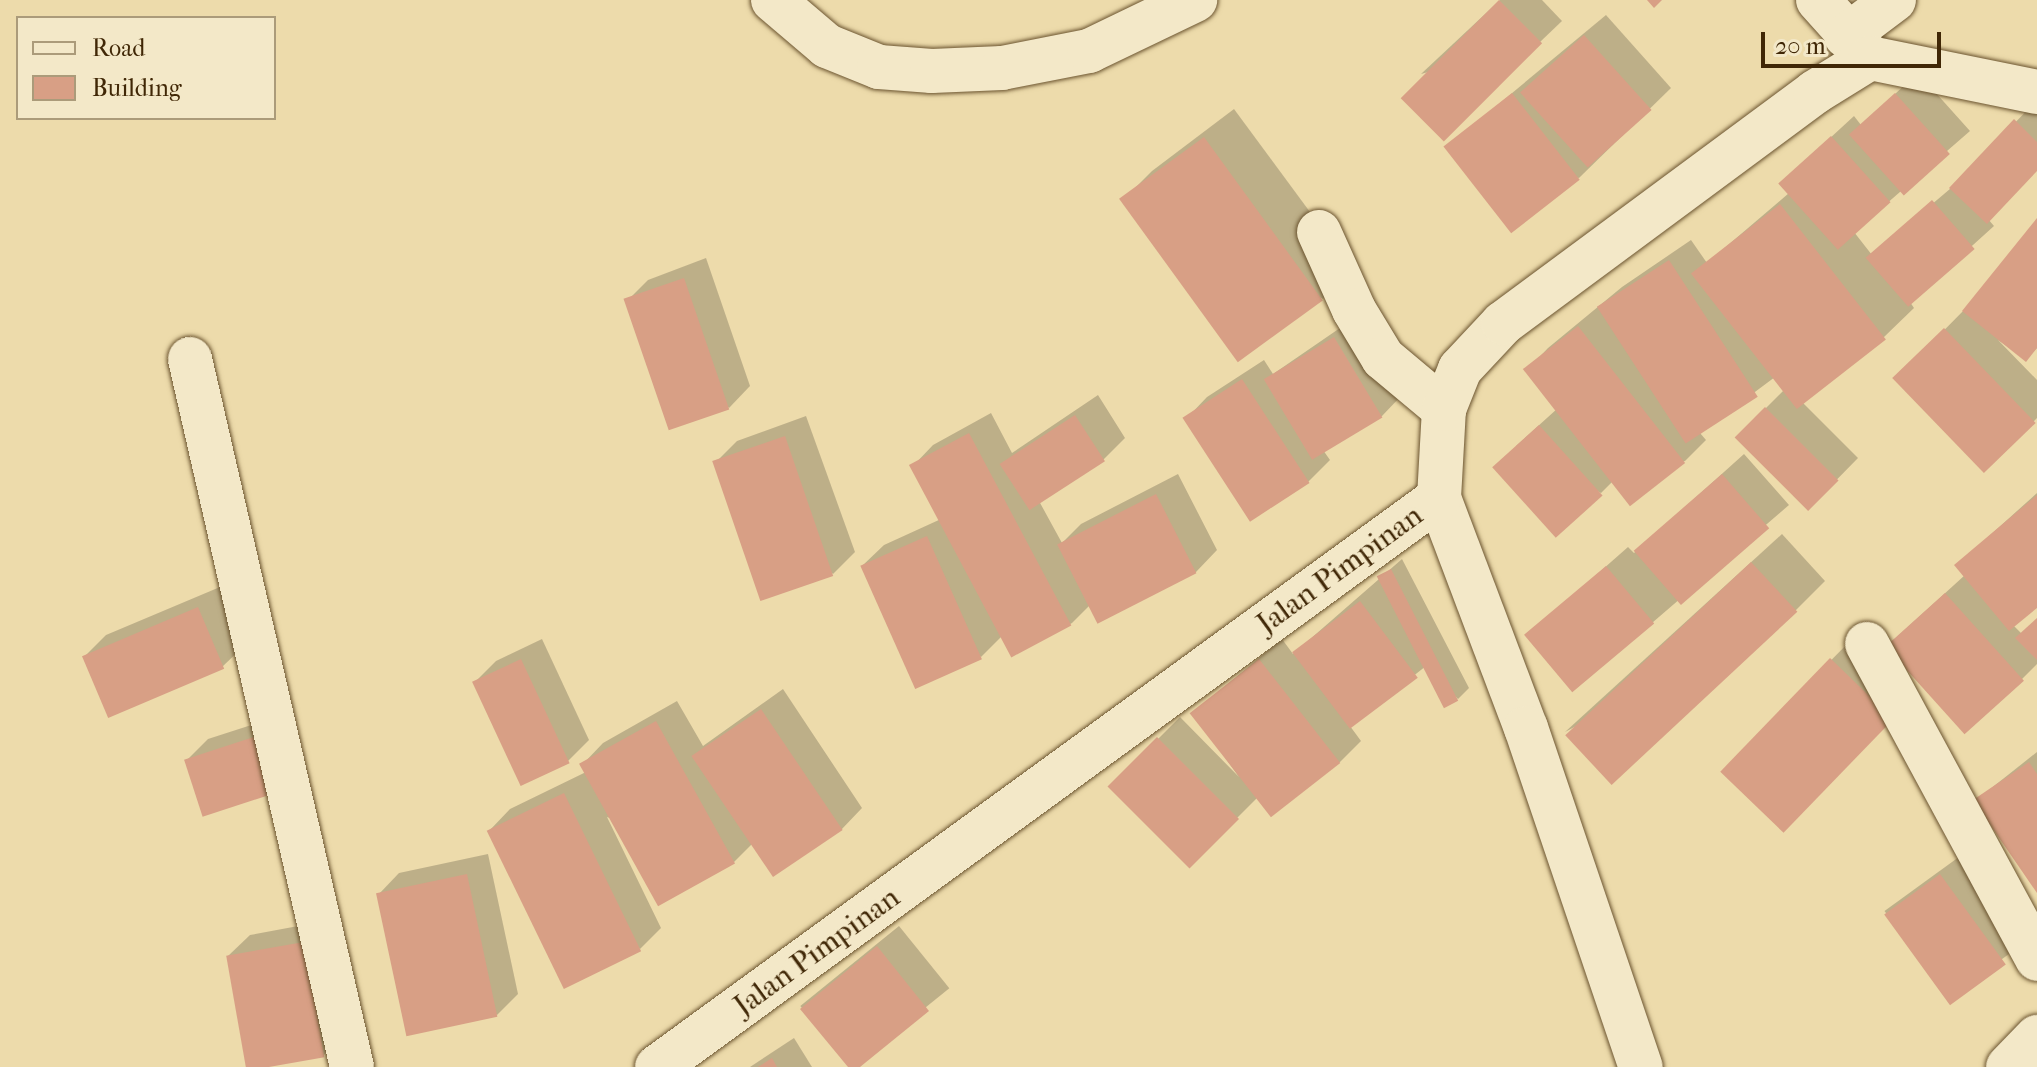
<!DOCTYPE html>
<html>
<head>
<meta charset="utf-8">
<style>
	body { margin:0 }
	#map { position:relative; width:2037px; height:1067px; overflow:hidden; background:#eddbab; font-family:"IM FELL French Canon",serif }
	div>[style] { position:absolute }
	.shadow>* { inset:0; background:#0003; transform-origin:0 0 }
	.building>* { inset:0; background:#d89f85; transform-origin:0 0 }
	.roads { filter:drop-shadow(0 0 2px #6b542f) drop-shadow(0 0 2px #6b542f) }
	.minor>* { height:44px; margin:-22px; padding:0 22px; transform-origin:22px; border-radius:22px; background:#f3e8c8 }
	span { translate:-50% -50%; white-space:nowrap; text-align:center; line-height:1.15; -webkit-text-stroke:6px #f3e8c8; paint-order:stroke }
	.street-label { font-size:30px; color:#402706 }
	.legend { position:absolute; left:16px; top:16px; width:260px; height:104px; box-sizing:border-box; background:#f3e8c8; border:2px solid #ab9b7a; margin:0; padding:10px 14px; list-style:none; font-size:24px; color:#402706 }
	.legend li { display:flex; align-items:center; gap:16px; height:40px }
	.legend b { width:40px; border:2px solid #ab9b7a }
	.scale { position:absolute; left:1761px; top:32px; width:180px; height:36px; box-sizing:border-box; border:4px solid #402706; border-top:0; padding-left:10px; font-size:24px; line-height:28px; white-space:nowrap; color:#402706; -webkit-text-stroke:6px #f3e8c8; paint-order:stroke }
</style>
</head>
<body>
<div id="map">
	<div class="shadow">
		<div style="clip-path:polygon(1500px 0,1542px 0,1562px 21px,1540px 42px,1421px 74px)"></div>
		<div style="clip-path:polygon(1606px 15px,1671px 88px,1579px 178px,1447px 147px)"></div>
		<div style="clip-path:polygon(1918px 73px,1970px 131px,1854px 232px,1872px 255px,1957px 183px,2037px 100px,2037px 169px,1988px 219px,1994px 226px,1910px 302px,1914px 308px,1884px 337px,1803px 403px,1858px 458px,1808px 509px,1737px 437px,1785px 389px,1775px 377px,1700px 433px,1706px 440px,1685px 461px,1615px 479px,1601px 493px,1516px 446px,1558px 408px,1527px 370px,1548px 348px,1622px 287px,1691px 240px,1707px 263px,1789px 193px,1803px 163px,1854px 116px,1861px 125px)"></div>
		<div style="clip-path:polygon(1234px 109px,1352px 269px,1323px 299px,1122px 201px,1152px 171px)"></div>
		<div style="clip-path:polygon(2037px 221px,2037px 348px,2026px 359px,1998px 340px,2037px 380px,2037px 418px,1985px 470px,1896px 379px,1966px 308px)"></div>
		<div style="clip-path:polygon(706px 258px,750px 386px,729px 408px,627px 301px,648px 280px)"></div>
		<div style="clip-path:polygon(1356px 317px,1403px 394px,1382px 416px,1323px 450px,1330px 460px,1308px 482px,1186px 419px,1207px 397px,1264px 360px,1273px 374px)"></div>
		<div style="clip-path:polygon(1098px 395px,1125px 438px,1103px 460px,1039px 501px,1062px 543px,1081px 524px,1178px 474px,1217px 550px,1196px 572px,1089px 606px,1072px 623px,1015px 654px,1004px 634px,981px 657px,862px 566px,884px 545px,941px 519px,912px 467px,933px 445px,991px 413px,1012px 453px)"></div>
		<div style="clip-path:polygon(806px 416px,855px 552px,833px 574px,715px 463px,737px 441px)"></div>
		<div style="clip-path:polygon(1744px 454px,1789px 505px,1573px 691px,1527px 636px,1628px 547px,1634px 553px)"></div>
		<div style="clip-path:polygon(2037px 493px,2037px 605px,2013px 625px,2022px 634px,2037px 619px,2037px 664px,2021px 680px,1887px 646px,1965px 575px,1957px 565px)"></div>
		<div style="clip-path:polygon(1782px 534px,1825px 581px,1796px 610px,1565px 732px)"></div>
		<div style="clip-path:polygon(1402px 559px,1469px 688px,1458px 699px,1426px 666px,1350px 726px,1361px 741px,1340px 762px,1258px 797px,1190px 865px,1110px 787px,1180px 717px,1239px 777px,1193px 713px,1282px 639px,1293px 654px)"></div>
		<div style="clip-path:polygon(220px 587px,244px 646px,222px 667px,85px 656px,106px 635px)"></div>
		<div style="clip-path:polygon(1853px 638px,1913px 697px,1722px 771px)"></div>
		<div style="clip-path:polygon(542px 639px,589px 740px,568px 761px,475px 682px,496px 661px)"></div>
		<div style="clip-path:polygon(783px 689px,862px 808px,841px 830px,752px 844px,734px 862px,607px 817px,661px 928px,640px 949px,489px 831px,510px 809px,586px 772px,582px 765px,603px 743px,677px 701px,703px 746px)"></div>
		<div style="clip-path:polygon(285px 714px,302px 768px,186px 761px,208px 739px)"></div>
		<div style="clip-path:polygon(2037px 752px,2037px 889px,1975px 801px)"></div>
		<div style="clip-path:polygon(488px 854px,518px 994px,497px 1015px,378px 895px,399px 873px)"></div>
		<div style="left:1963px;top:854px;width:108px;height:97px;rotate:54deg"></div>
		<div style="clip-path:polygon(325px 921px,346px 1033px,324px 1055px,249px 1067px,228px 956px,250px 935px)"></div>
		<div style="left:899px;top:926px;width:80px;height:127px;rotate:51deg"></div>
		<div style="clip-path:polygon(794px 1038px,812px 1067px,750px 1067px)"></div>
	</div>
	<div class="building">
		<div style="left:1499px;top:0;width:61px;height:139px;rotate:45deg"></div>
		<div style="clip-path:polygon(1647px 0,1662px 0,1654px 8px)"></div>
		<div style="left:1584px;top:35px;width:101px;height:86px;rotate:48deg"></div>
		<div style="left:1512px;top:93px;width:110px;height:87px;rotate:52deg"></div>
		<div style="left:1895px;top:93px;width:82px;height:62px;rotate:48deg"></div>
		<div style="clip-path:polygon(2014px 119px,2037px 142px,2037px 171px,1987px 224px,1949px 188px)"></div>
		<div style="left:1831px;top:136px;width:89px;height:71px;rotate:48deg"></div>
		<div style="left:1204px;top:137px;width:202px;height:105px;rotate:54deg"></div>
		<div style="left:1932px;top:200px;width:65px;height:88px;rotate:49deg"></div>
		<div style="left:1780px;top:204px;width:172px;height:113px;rotate:52deg"></div>
		<div style="clip-path:polygon(2037px 218px,2037px 348px,2026px 362px,1962px 311px)"></div>
		<div style="left:1669px;top:260px;width:163px;height:86px;rotate:57deg"></div>
		<div style="left:684px;top:278px;width:139px;height:64px;rotate:71deg"></div>
		<div style="left:1578px;top:326px;width:174px;height:70px;rotate:52deg"></div>
		<div style="left:1944px;top:328px;width:132px;height:72px;rotate:46deg"></div>
		<div style="left:1334px;top:337px;width:94px;height:82px;rotate:59deg"></div>
		<div style="left:1242px;top:379px;width:124px;height:71px;rotate:57deg"></div>
		<div style="left:1765px;top:407px;width:104px;height:43px;rotate:45deg"></div>
		<div style="left:1075px;top:415px;width:55px;height:90px;rotate:57deg"></div>
		<div style="left:1539px;top:425px;width:95px;height:63px;rotate:48deg"></div>
		<div style="left:969px;top:433px;width:218px;height:68px;rotate:62deg"></div>
		<div style="left:785px;top:436px;width:148px;height:77px;rotate:71deg"></div>
		<div style="left:1722px;top:474px;width:72px;height:117px;rotate:49deg"></div>
		<div style="left:1156px;top:494px;width:89px;height:111px;rotate:63deg"></div>
		<div style="clip-path:polygon(2037px 495px,2037px 608px,2009px 631px,1954px 565px)"></div>
		<div style="left:927px;top:536px;width:135px;height:73px;rotate:66deg"></div>
		<div style="left:1751px;top:562px;width:68px;height:254px;rotate:47deg"></div>
		<div style="left:1606px;top:566px;width:75px;height:107px;rotate:50deg"></div>
		<div style="left:1391px;top:569px;width:148px;height:16px;rotate:63deg"></div>
		<div style="left:1945px;top:593px;width:118px;height:80px;rotate:48deg"></div>
		<div style="left:1360px;top:601px;width:96px;height:85px;rotate:53deg"></div>
		<div style="left:198px;top:607px;width:67px;height:126px;rotate:67deg"></div>
		<div style="clip-path:polygon(2037px 618px,2037px 660px,2015px 638px)"></div>
		<div style="left:1830px;top:658px;width:88px;height:158px;rotate:44deg"></div>
		<div style="left:521px;top:659px;width:115px;height:54px;rotate:65deg"></div>
		<div style="left:1259px;top:659px;width:132px;height:88px;rotate:52deg"></div>
		<div style="left:761px;top:709px;width:146px;height:84px;rotate:56deg"></div>
		<div style="left:656px;top:721px;width:163px;height:88px;rotate:61deg"></div>
		<div style="left:263px;top:734px;width:60px;height:83px;rotate:72deg"></div>
		<div style="left:1157px;top:737px;width:116px;height:70px;rotate:45deg"></div>
		<div style="clip-path:polygon(2029px 762px,2037px 774px,2037px 893px,1973px 800px)"></div>
		<div style="left:564px;top:793px;width:176px;height:86px;rotate:64deg"></div>
		<div style="left:467px;top:874px;width:146px;height:93px;rotate:78deg"></div>
		<div style="left:1940px;top:874px;width:112px;height:69px;rotate:54deg"></div>
		<div style="left:304px;top:942px;width:117px;height:79px;rotate:80deg"></div>
		<div style="clip-path:polygon(877px 946px,929px 1011px,860px 1067px,848px 1067px,800px 1009px)"></div>
		<div style="clip-path:polygon(772px 1058px,777px 1067px,758px 1067px)"></div>
	</div>
	<div class="roads">
		<div class="minor">
			<div style="left:773px;top:0;width:71px;rotate:40.4deg"></div>
			<div style="left:827px;top:46px;width:56px;rotate:22deg"></div>
			<div style="left:879px;top:67px;width:53px;rotate:4.3deg"></div>
			<div style="left:932px;top:71px;width:70px;rotate:-2.5deg"></div>
			<div style="left:1002px;top:68px;width:89px;rotate:-11.1deg"></div>
			<div style="left:1089px;top:51px;width:118px;rotate:-25.7deg"></div>
			<div style="left:1818px;top:0;width:78px;rotate:48.1deg"></div>
			<div style="left:1846px;top:36px;width:60px;rotate:-36.9deg"></div>
			<div style="left:1319px;top:232px;width:85px;rotate:65.8deg"></div>
			<div style="left:1354px;top:310px;width:56px;rotate:58.9deg"></div>
			<div style="left:1383px;top:358px;width:80px;rotate:39.9deg"></div>
			<div style="left:190px;top:359px;width:726px;rotate:77.11deg"></div>
			<div style="left:1439px;top:498px;width:246px;rotate:69.3deg"></div>
			<div style="left:1526px;top:728px;width:358px;rotate:71.3deg"></div>
			<div style="left:1867px;top:644px;width:358px;rotate:61.6deg"></div>
			<div style="left:657px;top:1067px;width:967px;rotate:-36.04deg"></div>
			<div style="left:1439px;top:498px;width:89px;rotate:-86.8deg"></div>
			<div style="left:1444px;top:409px;width:43px;rotate:-68.2deg"></div>
			<div style="left:1460px;top:369px;width:63px;rotate:-46.9deg"></div>
			<div style="left:1503px;top:323px;width:388px;rotate:-36.5deg"></div>
			<div style="left:1815px;top:92px;width:65px;rotate:-31.7deg"></div>
			<div style="left:1870px;top:58px;width:170px;rotate:11.5deg"></div>
			<div style="left:2008px;top:1067px;width:42px;rotate:-46deg"></div>
		</div>
	</div>
	<div class="street-label">
		<span style="left:1340px;top:570px;rotate:-36deg">Jalan Pimpinan</span>
		<span style="left:817px;top:952px;rotate:-36deg">Jalan Pimpinan</span>
	</div>
	<ul class="legend">
	<li><b style="height:10px;background:#f3e8c8"></b>Road</li>
	<li><b style="height:22px;background:#d89f85"></b>Building</li>
	</ul>
	<div class="scale">20 m</div>
</div>
</body>
</html>
